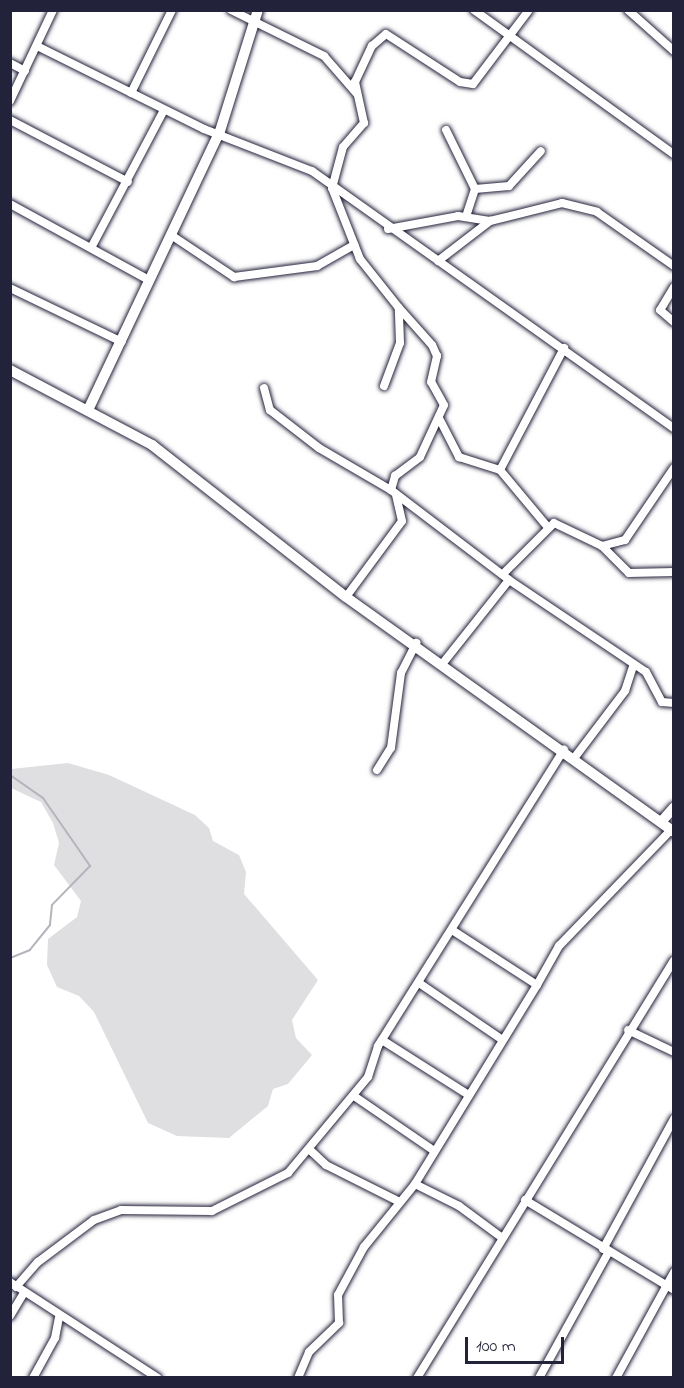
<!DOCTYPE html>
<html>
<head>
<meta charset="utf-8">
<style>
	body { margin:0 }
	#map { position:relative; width:684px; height:1388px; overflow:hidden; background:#fff; font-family:"Indie Flower",sans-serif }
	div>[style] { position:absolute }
	.green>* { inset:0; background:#dfdfe2 }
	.stream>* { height:2px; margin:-1px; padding:0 1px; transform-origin:1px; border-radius:1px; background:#b4b4bc }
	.roads { filter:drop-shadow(0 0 2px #22223b) drop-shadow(0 0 2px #22223b) }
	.street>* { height:8px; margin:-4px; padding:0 4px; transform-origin:4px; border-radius:4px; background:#fff }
	.secondary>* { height:10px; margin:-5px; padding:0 5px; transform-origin:5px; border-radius:5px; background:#fff }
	span { translate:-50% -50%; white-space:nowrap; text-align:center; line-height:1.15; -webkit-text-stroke:4.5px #fff; paint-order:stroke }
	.frame { position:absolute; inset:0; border:12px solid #22223b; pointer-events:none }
	.scale { position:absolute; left:465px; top:1337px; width:99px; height:27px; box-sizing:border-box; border:3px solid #22223b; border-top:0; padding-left:8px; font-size:18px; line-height:21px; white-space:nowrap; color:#22223b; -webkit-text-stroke:4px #fff; paint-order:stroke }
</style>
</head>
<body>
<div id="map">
	<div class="green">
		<div style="clip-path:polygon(68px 763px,109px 775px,195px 815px,209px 828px,213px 841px,239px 855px,246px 872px,244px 894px,318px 980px,292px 1020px,296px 1038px,312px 1055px,288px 1084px,273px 1089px,268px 1106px,229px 1138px,177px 1136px,148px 1123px,94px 1012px,79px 996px,57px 987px,47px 965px,48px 939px,77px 917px,81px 901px,54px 865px,59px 843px,53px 823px,41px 802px,11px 788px,11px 769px)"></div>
	</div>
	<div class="stream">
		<div style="left:10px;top:775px;width:40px;rotate:34.9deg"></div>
		<div style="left:43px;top:798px;width:83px;rotate:55.3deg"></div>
		<div style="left:90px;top:866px;width:54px;rotate:134.3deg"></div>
		<div style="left:52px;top:905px;width:20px;rotate:96deg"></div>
		<div style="left:50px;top:925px;width:32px;rotate:129deg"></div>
		<div style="left:30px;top:950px;width:22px;rotate:158deg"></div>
	</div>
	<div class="roads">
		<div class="street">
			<div style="left:231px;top:10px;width:104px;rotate:26.3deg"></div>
			<div style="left:324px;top:56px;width:50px;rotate:49deg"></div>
			<div style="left:474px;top:10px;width:246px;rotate:35.8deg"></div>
			<div style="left:628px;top:10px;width:62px;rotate:41.7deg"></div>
			<div style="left:39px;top:47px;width:184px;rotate:26.4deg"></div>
			<div style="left:204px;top:129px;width:116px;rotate:21.3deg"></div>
			<div style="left:312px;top:171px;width:444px;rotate:35.4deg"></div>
			<div style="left:10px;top:63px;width:17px;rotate:28deg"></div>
			<div style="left:131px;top:93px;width:93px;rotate:-63.7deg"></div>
			<div style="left:10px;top:101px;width:101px;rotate:-64.7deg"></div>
			<div style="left:10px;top:120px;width:133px;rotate:27.7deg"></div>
			<div style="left:446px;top:130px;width:66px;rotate:63.8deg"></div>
			<div style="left:475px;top:189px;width:29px;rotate:108deg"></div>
			<div style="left:475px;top:189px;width:34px;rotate:-5deg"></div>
			<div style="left:509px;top:186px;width:47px;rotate:-47.6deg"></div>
			<div style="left:10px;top:204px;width:158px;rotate:28.7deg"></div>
			<div style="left:388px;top:229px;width:71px;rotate:-10.5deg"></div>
			<div style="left:458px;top:216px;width:32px;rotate:9deg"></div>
			<div style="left:171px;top:235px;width:76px;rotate:33.7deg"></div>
			<div style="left:234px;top:277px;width:84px;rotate:-7.5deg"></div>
			<div style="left:317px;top:266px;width:43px;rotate:-29.6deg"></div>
			<div style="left:92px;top:246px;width:154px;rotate:-62.1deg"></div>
			<div style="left:438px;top:261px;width:66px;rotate:-37.6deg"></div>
			<div style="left:490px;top:221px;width:74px;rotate:-14deg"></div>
			<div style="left:562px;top:203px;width:36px;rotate:14deg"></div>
			<div style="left:597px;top:212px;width:94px;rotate:35deg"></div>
			<div style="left:674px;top:287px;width:27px;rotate:121deg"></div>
			<div style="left:660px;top:310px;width:18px;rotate:41deg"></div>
			<div style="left:10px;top:288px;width:124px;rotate:25.7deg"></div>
			<div style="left:384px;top:386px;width:46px;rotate:-69.6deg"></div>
			<div style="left:400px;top:343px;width:35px;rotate:-92deg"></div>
			<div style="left:399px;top:308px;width:63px;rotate:-128.5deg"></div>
			<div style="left:360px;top:259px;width:76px;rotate:-111.5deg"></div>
			<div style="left:332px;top:188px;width:42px;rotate:-75deg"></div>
			<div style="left:343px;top:147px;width:32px;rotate:-49deg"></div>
			<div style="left:364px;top:123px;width:42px;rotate:-102.4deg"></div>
			<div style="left:355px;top:82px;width:40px;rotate:-65deg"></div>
			<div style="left:372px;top:46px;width:18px;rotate:-41deg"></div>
			<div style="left:386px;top:34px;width:88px;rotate:33deg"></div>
			<div style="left:460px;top:82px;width:13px;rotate:9deg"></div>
			<div style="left:473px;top:84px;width:93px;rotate:-52.9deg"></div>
			<div style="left:264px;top:388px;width:23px;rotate:75deg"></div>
			<div style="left:270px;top:410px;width:62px;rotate:37.8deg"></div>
			<div style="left:319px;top:448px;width:83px;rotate:30.3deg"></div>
			<div style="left:391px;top:490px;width:148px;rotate:37.3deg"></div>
			<div style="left:509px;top:580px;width:165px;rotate:33.9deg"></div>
			<div style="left:646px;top:672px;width:34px;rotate:62deg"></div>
			<div style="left:662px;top:702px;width:12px;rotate:5deg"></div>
			<div style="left:440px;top:420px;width:42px;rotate:62.8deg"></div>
			<div style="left:459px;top:457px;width:43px;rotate:17.6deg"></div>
			<div style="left:391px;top:490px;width:15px;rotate:-74deg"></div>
			<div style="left:395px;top:476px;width:31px;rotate:-37deg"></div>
			<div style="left:420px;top:457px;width:57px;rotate:-65.2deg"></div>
			<div style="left:444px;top:405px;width:26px;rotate:-119deg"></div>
			<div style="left:431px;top:382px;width:27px;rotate:-77deg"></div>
			<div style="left:437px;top:356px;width:12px;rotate:-114deg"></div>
			<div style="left:432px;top:345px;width:50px;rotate:-131.7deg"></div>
			<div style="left:546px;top:525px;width:72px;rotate:-129.9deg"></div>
			<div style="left:500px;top:470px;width:138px;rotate:-62.3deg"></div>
			<div style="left:602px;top:546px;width:38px;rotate:45deg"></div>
			<div style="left:629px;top:573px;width:45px;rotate:-1.3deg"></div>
			<div style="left:503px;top:574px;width:72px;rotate:-45deg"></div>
			<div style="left:554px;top:523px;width:53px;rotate:25.6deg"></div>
			<div style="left:602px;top:546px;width:24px;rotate:-15deg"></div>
			<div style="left:625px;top:540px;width:87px;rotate:-55.8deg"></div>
			<div style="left:346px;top:597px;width:94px;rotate:-53.6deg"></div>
			<div style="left:402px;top:521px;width:27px;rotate:-103deg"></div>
			<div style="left:443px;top:663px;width:106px;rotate:-51.5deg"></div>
			<div style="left:575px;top:757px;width:83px;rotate:-52.9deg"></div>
			<div style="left:625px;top:691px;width:28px;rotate:-72deg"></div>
			<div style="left:377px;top:770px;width:26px;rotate:-58deg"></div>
			<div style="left:391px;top:748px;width:76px;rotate:-82.4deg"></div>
			<div style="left:401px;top:673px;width:34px;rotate:-63deg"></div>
			<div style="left:419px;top:983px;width:99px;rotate:34.3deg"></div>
			<div style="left:537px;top:985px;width:45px;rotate:-60.6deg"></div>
			<div style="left:559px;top:946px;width:161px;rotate:-46deg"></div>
			<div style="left:628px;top:1030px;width:51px;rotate:25.6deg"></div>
			<div style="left:382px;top:1040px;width:101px;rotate:32.4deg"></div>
			<div style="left:354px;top:1096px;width:96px;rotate:34.4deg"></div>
			<div style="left:310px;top:1150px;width:22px;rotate:43deg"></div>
			<div style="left:326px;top:1165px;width:80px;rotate:26.6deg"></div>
			<div style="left:415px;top:1184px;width:49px;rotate:26.6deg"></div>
			<div style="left:459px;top:1206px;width:52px;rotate:36.4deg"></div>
			<div style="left:525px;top:1200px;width:174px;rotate:31.1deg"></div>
			<div style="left:603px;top:1249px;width:148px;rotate:-61.4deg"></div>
			<div style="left:10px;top:1282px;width:176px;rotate:33deg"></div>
			<div style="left:16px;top:1287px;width:33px;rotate:-49deg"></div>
			<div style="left:38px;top:1262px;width:70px;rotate:-36.9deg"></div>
			<div style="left:94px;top:1220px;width:29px;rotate:-20deg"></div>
			<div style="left:121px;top:1210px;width:91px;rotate:0.6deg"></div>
			<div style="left:212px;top:1211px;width:85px;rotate:-26.6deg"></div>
			<div style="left:288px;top:1173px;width:125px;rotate:-50.2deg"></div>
			<div style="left:368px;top:1077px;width:33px;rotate:-72deg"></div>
			<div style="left:378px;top:1046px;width:350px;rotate:-57.9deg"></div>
			<div style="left:10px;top:1316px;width:26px;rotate:-59deg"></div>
			<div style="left:33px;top:1378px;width:46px;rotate:-61.2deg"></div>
			<div style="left:55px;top:1338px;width:20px;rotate:-79deg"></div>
			<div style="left:298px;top:1378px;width:28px;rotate:-67deg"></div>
			<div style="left:309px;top:1352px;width:42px;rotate:-44deg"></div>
			<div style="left:339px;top:1323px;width:28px;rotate:-92deg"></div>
			<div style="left:338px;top:1295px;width:55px;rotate:-61.6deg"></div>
			<div style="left:364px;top:1247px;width:81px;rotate:-51deg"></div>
			<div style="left:415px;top:1184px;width:233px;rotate:-58.5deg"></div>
			<div style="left:537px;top:985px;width:101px;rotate:-147.1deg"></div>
			<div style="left:417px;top:1378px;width:490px;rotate:-58.4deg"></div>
			<div style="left:539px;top:1378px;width:143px;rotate:-61.1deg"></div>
			<div style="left:616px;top:1378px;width:121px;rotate:-61.3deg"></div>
		</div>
		<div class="secondary">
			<div style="left:10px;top:370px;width:161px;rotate:27.8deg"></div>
			<div style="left:152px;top:445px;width:246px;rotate:38.1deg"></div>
			<div style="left:346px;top:597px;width:403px;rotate:35.6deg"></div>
			<div style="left:89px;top:408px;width:306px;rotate:-64.7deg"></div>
			<div style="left:220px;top:131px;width:127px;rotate:-72.6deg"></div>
			<div style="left:662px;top:821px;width:18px;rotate:-49deg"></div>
		</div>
	</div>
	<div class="frame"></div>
	<div class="scale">100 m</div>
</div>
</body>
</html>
